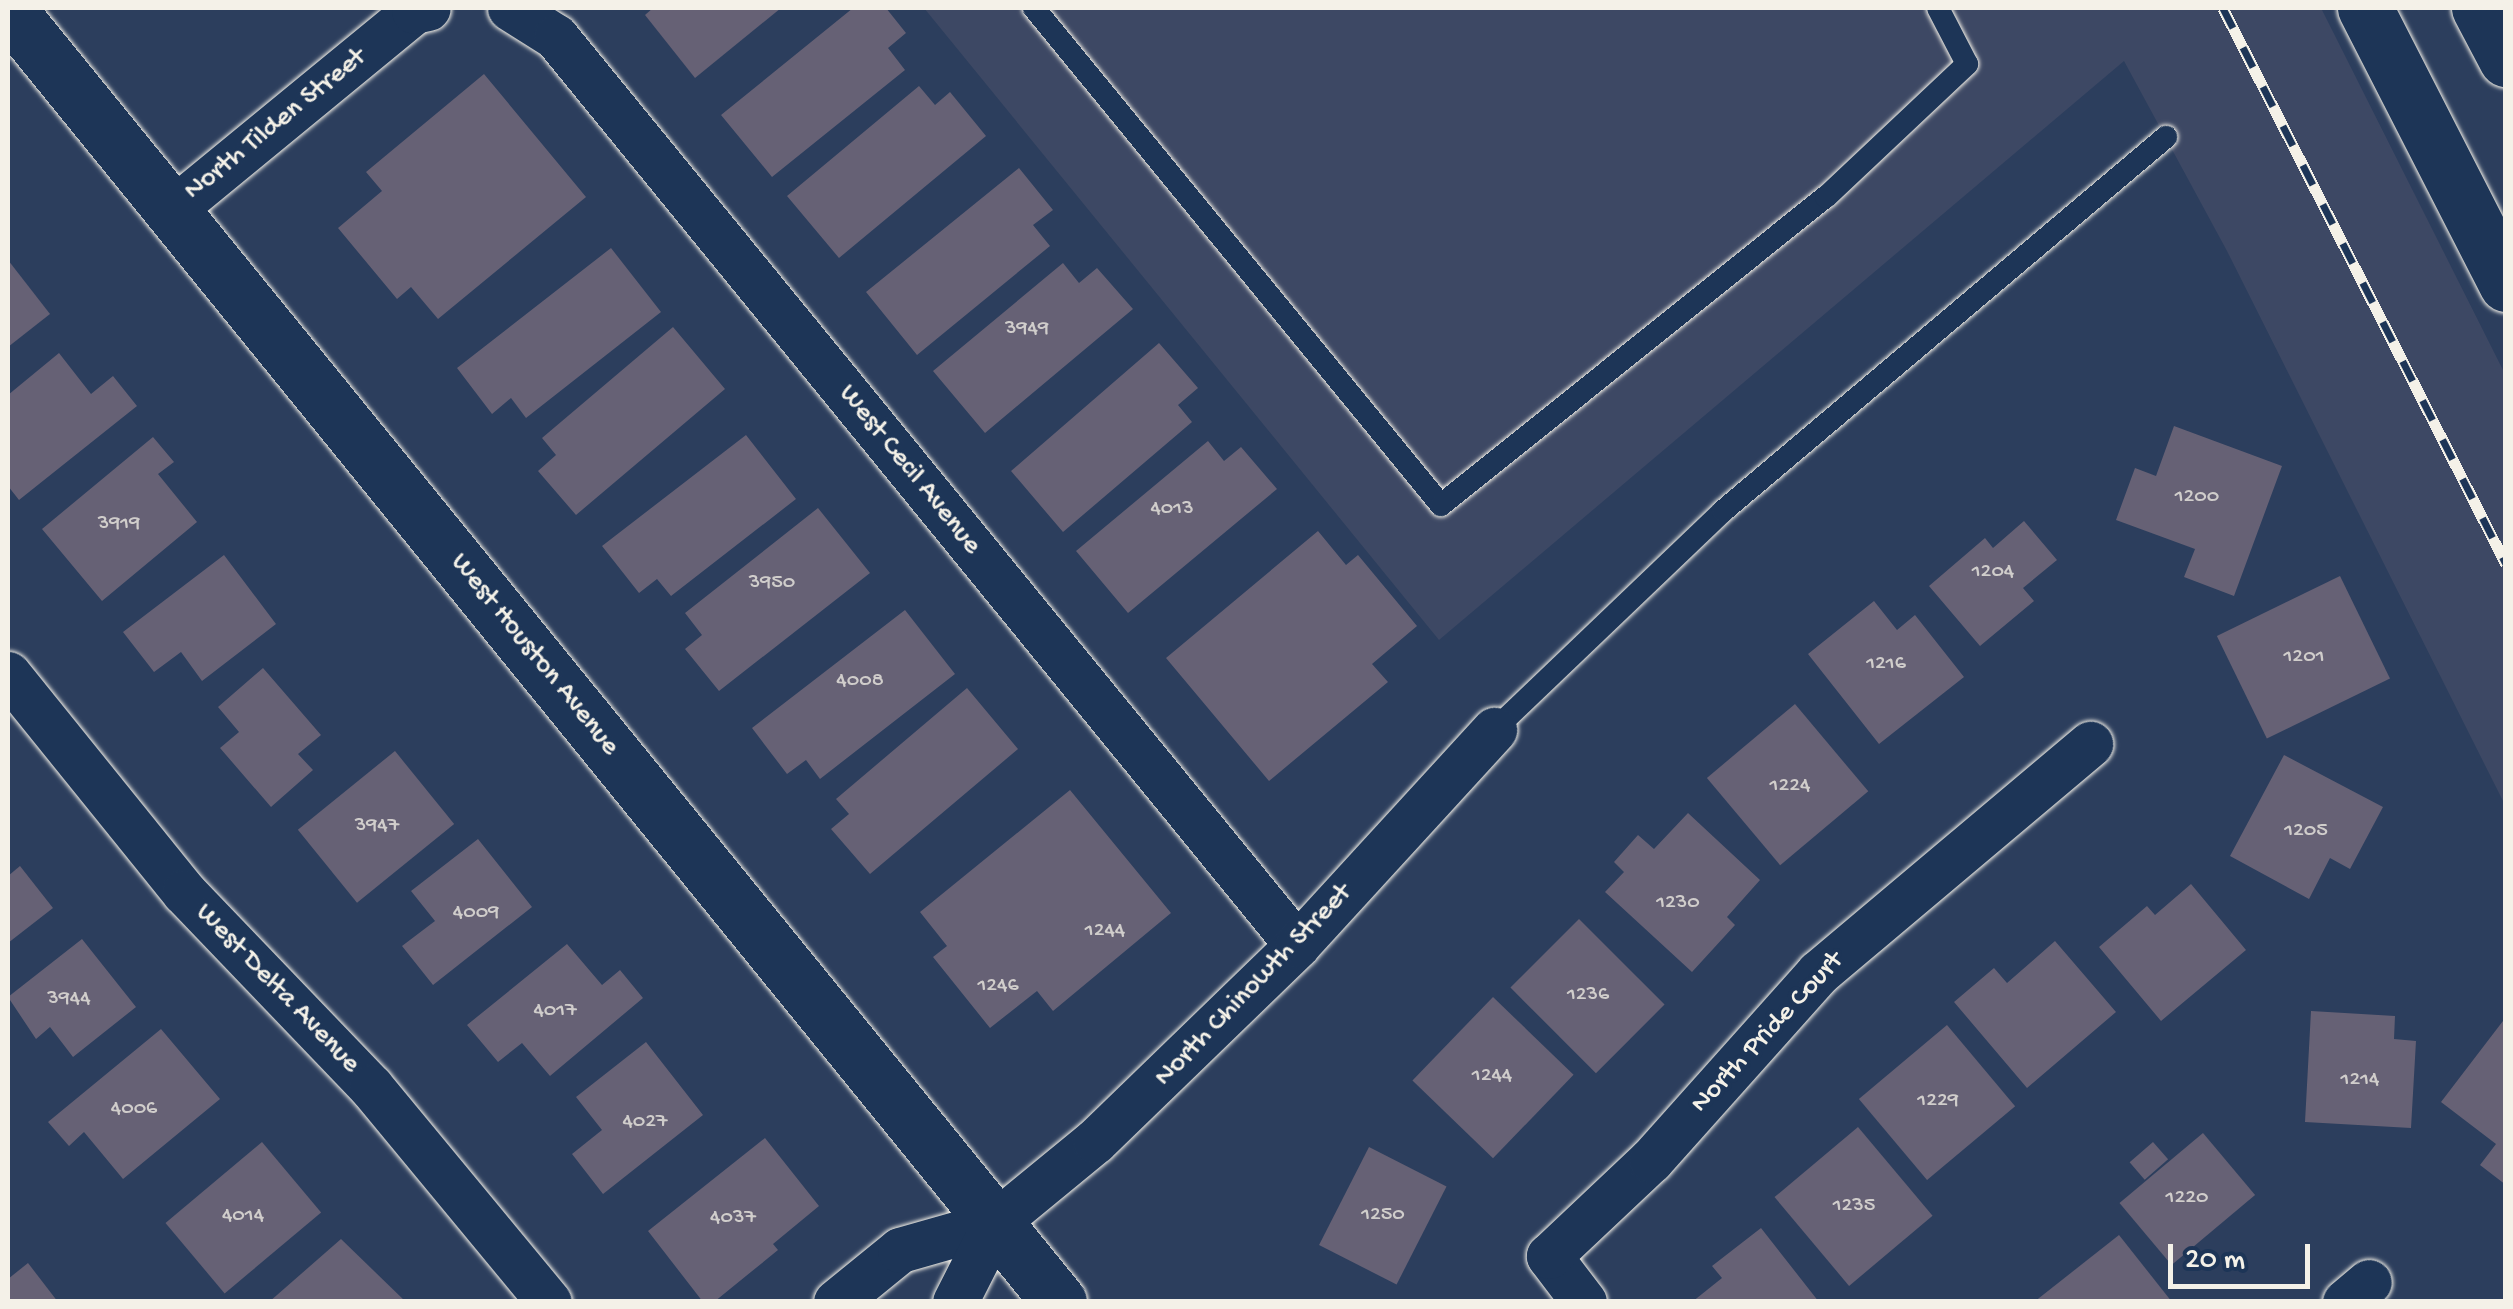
<!DOCTYPE html>
<html>
<head>
<meta charset="utf-8">
<style>
	body { margin:0 }
	#map { position:relative; width:2513px; height:1309px; overflow:hidden; background:#2c3e5d; font-family:"Gochi Hand",sans-serif }
	div>[style] { position:absolute }
	.built>* { inset:0; background:#3d4864 }
	.building>* { inset:0; background:#666175; transform-origin:0 0 }
	.roads { filter:drop-shadow(0 0 2px #f4f1e8) drop-shadow(0 0 2px #f4f1e8) }
	.lane>* { height:22px; margin:-11px; padding:0 11px; transform-origin:11px; border-radius:11px; background:#1d3557 }
	.street>* { height:45px; margin:-22.5px; padding:0 22.5px; transform-origin:22.5px; border-radius:22.5px; background:#1d3557 }
	.secondary>* { height:55px; margin:-27.5px; padding:0 27.5px; transform-origin:27.5px; border-radius:27.5px; background:#1d3557 }
	.rail>* { height:11px; margin-top:-5.5px; transform-origin:0; background:repeating-linear-gradient(90deg,#1d3557 0 22px,#f4f1e8 0 44px); box-sizing:border-box; border-block:2px solid #f4f1e8 }
	span { translate:-50% -50%; white-space:nowrap; text-align:center; line-height:1.15; -webkit-text-stroke:8px #1d3557; paint-order:stroke }
	.number-label { font-size:22px; color:#d0cdcb }
	.number-label span { -webkit-text-stroke-width:0 }
	.street-label { font-size:28px; color:#f4f1e8 }
	.frame { position:absolute; inset:0; border:10px solid #f4f1e8; pointer-events:none }
	.scale { position:absolute; left:2168px; top:1244px; width:142px; height:45px; box-sizing:border-box; border:5px solid #f4f1e8; border-top:0; padding-left:12px; font-size:30px; line-height:35px; white-space:nowrap; color:#f4f1e8; -webkit-text-stroke:8px #1d3557; paint-order:stroke }
</style>
</head>
<body>
<div id="map">
	<div class="built">
		<div style="clip-path:polygon(924px 8px,2321px 8px,2505px 374px,2505px 805px,2227px 251px,2124px 61px,1439px 640px)"></div>
	</div>
	<div class="building">
		<div style="clip-path:polygon(653px 8px,781px 8px,695px 78px,645px 15px)"></div>
		<div style="clip-path:polygon(853px 8px,886px 8px,906px 33px,888px 48px,905px 70px,772px 177px,721px 115px)"></div>
		<div style="clip-path:polygon(484px 74px,586px 197px,438px 319px,411px 287px,397px 299px,338px 228px,382px 191px,366px 172px)"></div>
		<div style="clip-path:polygon(919px 86px,935px 105px,950px 92px,986px 136px,839px 258px,787px 196px)"></div>
		<div style="clip-path:polygon(1019px 168px,1053px 210px,1033px 225px,1050px 246px,917px 355px,866px 292px)"></div>
		<div style="clip-path:polygon(611px 248px,661px 312px,526px 418px,511px 398px,492px 414px,457px 368px)"></div>
		<div style="clip-path:polygon(8px 260px,50px 314px,8px 347px)"></div>
		<div style="clip-path:polygon(1063px 263px,1079px 283px,1097px 268px,1133px 309px,985px 433px,933px 371px)"></div>
		<div style="clip-path:polygon(673px 327px,725px 389px,576px 515px,538px 471px,556px 455px,542px 438px)"></div>
		<div style="clip-path:polygon(1159px 343px,1198px 388px,1178px 405px,1192px 422px,1063px 532px,1011px 471px)"></div>
		<div style="clip-path:polygon(59px 353px,91px 394px,113px 376px,137px 406px,19px 500px,8px 486px,8px 395px)"></div>
		<div style="clip-path:polygon(2174px 426px,2282px 466px,2234px 596px,2184px 577px,2195px 549px,2116px 520px,2135px 468px,2156px 476px)"></div>
		<div style="clip-path:polygon(746px 435px,796px 499px,671px 596px,657px 579px,639px 593px,602px 546px)"></div>
		<div style="clip-path:polygon(153px 437px,174px 462px,158px 474px,197px 522px,102px 601px,42px 529px)"></div>
		<div style="clip-path:polygon(1208px 441px,1224px 461px,1241px 447px,1277px 489px,1128px 613px,1076px 551px)"></div>
		<div style="clip-path:polygon(818px 508px,870px 573px,719px 691px,685px 649px,702px 635px,685px 613px)"></div>
		<div style="clip-path:polygon(2024px 521px,2057px 560px,2023px 588px,2034px 601px,1980px 646px,1929px 586px,1985px 538px,1993px 548px)"></div>
		<div style="clip-path:polygon(1318px 531px,1346px 565px,1358px 555px,1417px 626px,1372px 664px,1388px 682px,1269px 781px,1166px 658px)"></div>
		<div style="clip-path:polygon(224px 555px,276px 624px,202px 681px,181px 652px,154px 672px,123px 632px)"></div>
		<div style="left:2340px;top:576px;width:114px;height:137px;rotate:64deg"></div>
		<div style="clip-path:polygon(1874px 601px,1897px 630px,1915px 615px,1964px 677px,1879px 744px,1808px 654px)"></div>
		<div style="clip-path:polygon(905px 610px,955px 674px,820px 779px,806px 760px,787px 774px,752px 728px)"></div>
		<div style="clip-path:polygon(263px 668px,321px 735px,298px 754px,313px 770px,271px 807px,220px 748px,239px 732px,218px 707px)"></div>
		<div style="clip-path:polygon(967px 688px,1018px 749px,870px 874px,831px 829px,849px 814px,836px 799px)"></div>
		<div style="left:1795px;top:704px;width:114px;height:115px;rotate:50deg"></div>
		<div style="left:395px;top:751px;width:94px;height:125px;rotate:51deg"></div>
		<div style="clip-path:polygon(2284px 755px,2383px 807px,2350px 869px,2330px 858px,2309px 899px,2230px 856px)"></div>
		<div style="clip-path:polygon(1070px 790px,1171px 913px,1053px 1011px,1037px 991px,990px 1028px,933px 957px,947px 946px,920px 912px)"></div>
		<div style="clip-path:polygon(1688px 813px,1760px 880px,1727px 917px,1735px 925px,1692px 972px,1605px 892px,1624px 872px,1614px 862px,1638px 835px,1654px 849px)"></div>
		<div style="clip-path:polygon(478px 839px,532px 907px,433px 985px,402px 946px,435px 921px,411px 891px)"></div>
		<div style="clip-path:polygon(20px 866px,53px 908px,8px 943px,8px 876px)"></div>
		<div style="clip-path:polygon(2191px 884px,2246px 950px,2161px 1021px,2099px 947px,2147px 906px,2155px 915px)"></div>
		<div style="left:1579px;top:919px;width:121px;height:97px;rotate:45deg"></div>
		<div style="clip-path:polygon(82px 939px,136px 1007px,73px 1057px,50px 1027px,36px 1039px,8px 997px)"></div>
		<div style="clip-path:polygon(2055px 941px,2116px 1012px,2027px 1088px,1954px 1002px,1994px 968px,2007px 983px)"></div>
		<div style="clip-path:polygon(567px 944px,602px 985px,620px 970px,643px 998px,550px 1076px,522px 1043px,498px 1062px,467px 1025px)"></div>
		<div style="left:1493px;top:997px;width:112px;height:116px;rotate:44deg"></div>
		<div style="clip-path:polygon(2311px 1011px,2395px 1016px,2394px 1039px,2416px 1041px,2411px 1128px,2305px 1122px)"></div>
		<div style="clip-path:polygon(2506px 1017px,2506px 1185px,2480px 1165px,2496px 1144px,2441px 1102px)"></div>
		<div style="left:1947px;top:1025px;width:106px;height:115px;rotate:50deg"></div>
		<div style="clip-path:polygon(161px 1029px,220px 1099px,123px 1179px,84px 1132px,69px 1146px,48px 1122px)"></div>
		<div style="clip-path:polygon(646px 1042px,703px 1115px,603px 1194px,572px 1154px,602px 1130px,576px 1097px)"></div>
		<div style="left:1858px;top:1127px;width:116px;height:109px;rotate:50deg"></div>
		<div style="left:2203px;top:1133px;width:81px;height:109px;rotate:50deg"></div>
		<div style="clip-path:polygon(765px 1138px,819px 1206px,773px 1244px,778px 1250px,714px 1302px,703px 1302px,648px 1231px)"></div>
		<div style="left:262px;top:1142px;width:92px;height:126px;rotate:50deg"></div>
		<div style="left:2153px;top:1142px;width:23px;height:31px;rotate:49deg"></div>
		<div style="left:1369px;top:1147px;width:87px;height:110px;rotate:27deg"></div>
		<div style="clip-path:polygon(1761px 1228px,1819px 1302px,1692px 1302px,1722px 1278px,1712px 1266px)"></div>
		<div style="clip-path:polygon(2119px 1235px,2172px 1302px,2034px 1302px)"></div>
		<div style="clip-path:polygon(341px 1239px,406px 1302px,269px 1302px)"></div>
		<div style="clip-path:polygon(28px 1263px,58px 1302px,8px 1302px,8px 1279px)"></div>
	</div>
	<div class="roads">
		<div class="lane">
			<div style="left:1034px;top:8px;width:642px;rotate:50.69deg"></div>
			<div style="left:1441px;top:505px;width:493px;rotate:-38.7deg"></div>
			<div style="left:1826px;top:197px;width:194px;rotate:-43.3deg"></div>
			<div style="left:1967px;top:64px;width:63px;rotate:-117.4deg"></div>
			<div style="left:1494px;top:730px;width:317px;rotate:-43.7deg"></div>
			<div style="left:1723px;top:511px;width:580px;rotate:-40.17deg"></div>
		</div>
		<div class="street">
			<div style="left:510px;top:8px;width:54px;rotate:32.2deg"></div>
			<div style="left:556px;top:37px;width:1172px;rotate:50.78deg"></div>
			<div style="left:172px;top:210px;width:313px;rotate:-39.4deg"></div>
			<div style="left:414px;top:11px;width:14px;rotate:-12deg"></div>
			<div style="left:8px;top:674px;width:280px;rotate:51.1deg"></div>
			<div style="left:184px;top:892px;width:270px;rotate:46.2deg"></div>
			<div style="left:371px;top:1087px;width:279px;rotate:50.4deg"></div>
			<div style="left:836px;top:1302px;width:82px;rotate:-39.1deg"></div>
			<div style="left:900px;top:1250px;width:99px;rotate:-15.9deg"></div>
			<div style="left:995px;top:1223px;width:129px;rotate:-39.4deg"></div>
			<div style="left:1095px;top:1141px;width:281px;rotate:-44.1deg"></div>
			<div style="left:1297px;top:945px;width:292px;rotate:-47.5deg"></div>
			<div style="left:955px;top:1302px;width:89px;rotate:-63.1deg"></div>
			<div style="left:1584px;top:1302px;width:58px;rotate:-127.3deg"></div>
			<div style="left:1549px;top:1256px;width:140px;rotate:-43.3deg"></div>
			<div style="left:1651px;top:1160px;width:251px;rotate:-48.2deg"></div>
			<div style="left:1818px;top:973px;width:356px;rotate:-40.1deg"></div>
			<div style="left:2345px;top:1302px;width:31px;rotate:-40deg"></div>
		</div>
		<div class="secondary">
			<div style="left:2365px;top:8px;width:310px;rotate:62.9deg"></div>
			<div style="left:2479px;top:8px;width:58px;rotate:62.1deg"></div>
			<div style="left:8px;top:9px;width:1666px;rotate:50.89deg"></div>
		</div>
	</div>
	<div class="rail">
		<div style="left:2223px;top:8px;width:624px;rotate:63.02deg"></div>
	</div>
	<div class="number-label">
		<span style="left:1027px;top:330px">3949</span>
		<span style="left:2197px;top:498px">1200</span>
		<span style="left:1172px;top:510px">4013</span>
		<span style="left:119px;top:525px">3919</span>
		<span style="left:1993px;top:573px">1204</span>
		<span style="left:772px;top:584px">3950</span>
		<span style="left:2304px;top:658px">1201</span>
		<span style="left:1886px;top:665px">1216</span>
		<span style="left:860px;top:682px">4008</span>
		<span style="left:1790px;top:787px">1224</span>
		<span style="left:377px;top:827px">3947</span>
		<span style="left:2306px;top:832px">1205</span>
		<span style="left:1678px;top:904px">1230</span>
		<span style="left:476px;top:914px">4009</span>
		<span style="left:1105px;top:932px">1244</span>
		<span style="left:998px;top:987px">1246</span>
		<span style="left:1588px;top:996px">1236</span>
		<span style="left:69px;top:1000px">3944</span>
		<span style="left:555px;top:1012px">4017</span>
		<span style="left:1492px;top:1077px">1244</span>
		<span style="left:2360px;top:1081px">1214</span>
		<span style="left:1938px;top:1102px">1229</span>
		<span style="left:134px;top:1110px">4006</span>
		<span style="left:645px;top:1123px">4027</span>
		<span style="left:2187px;top:1199px">1220</span>
		<span style="left:1854px;top:1207px">1235</span>
		<span style="left:1383px;top:1216px">1250</span>
		<span style="left:243px;top:1217px">4014</span>
		<span style="left:733px;top:1219px">4037</span>
	</div>
	<div class="street-label">
		<span style="left:276px;top:125px;rotate:-39deg">North Tilden Street</span>
		<span style="left:909px;top:470px;rotate:51deg">West Cecil Avenue</span>
		<span style="left:534px;top:655px;rotate:51deg">West Houston Avenue</span>
		<span style="left:1254px;top:986px;rotate:-46deg">North Chinowth Street</span>
		<span style="left:277px;top:989px;rotate:46deg">West Delta Avenue</span>
		<span style="left:1768px;top:1033px;rotate:-47deg">North Pride Court</span>
	</div>
	<div class="frame"></div>
	<div class="scale">20 m</div>
</div>
</body>
</html>
